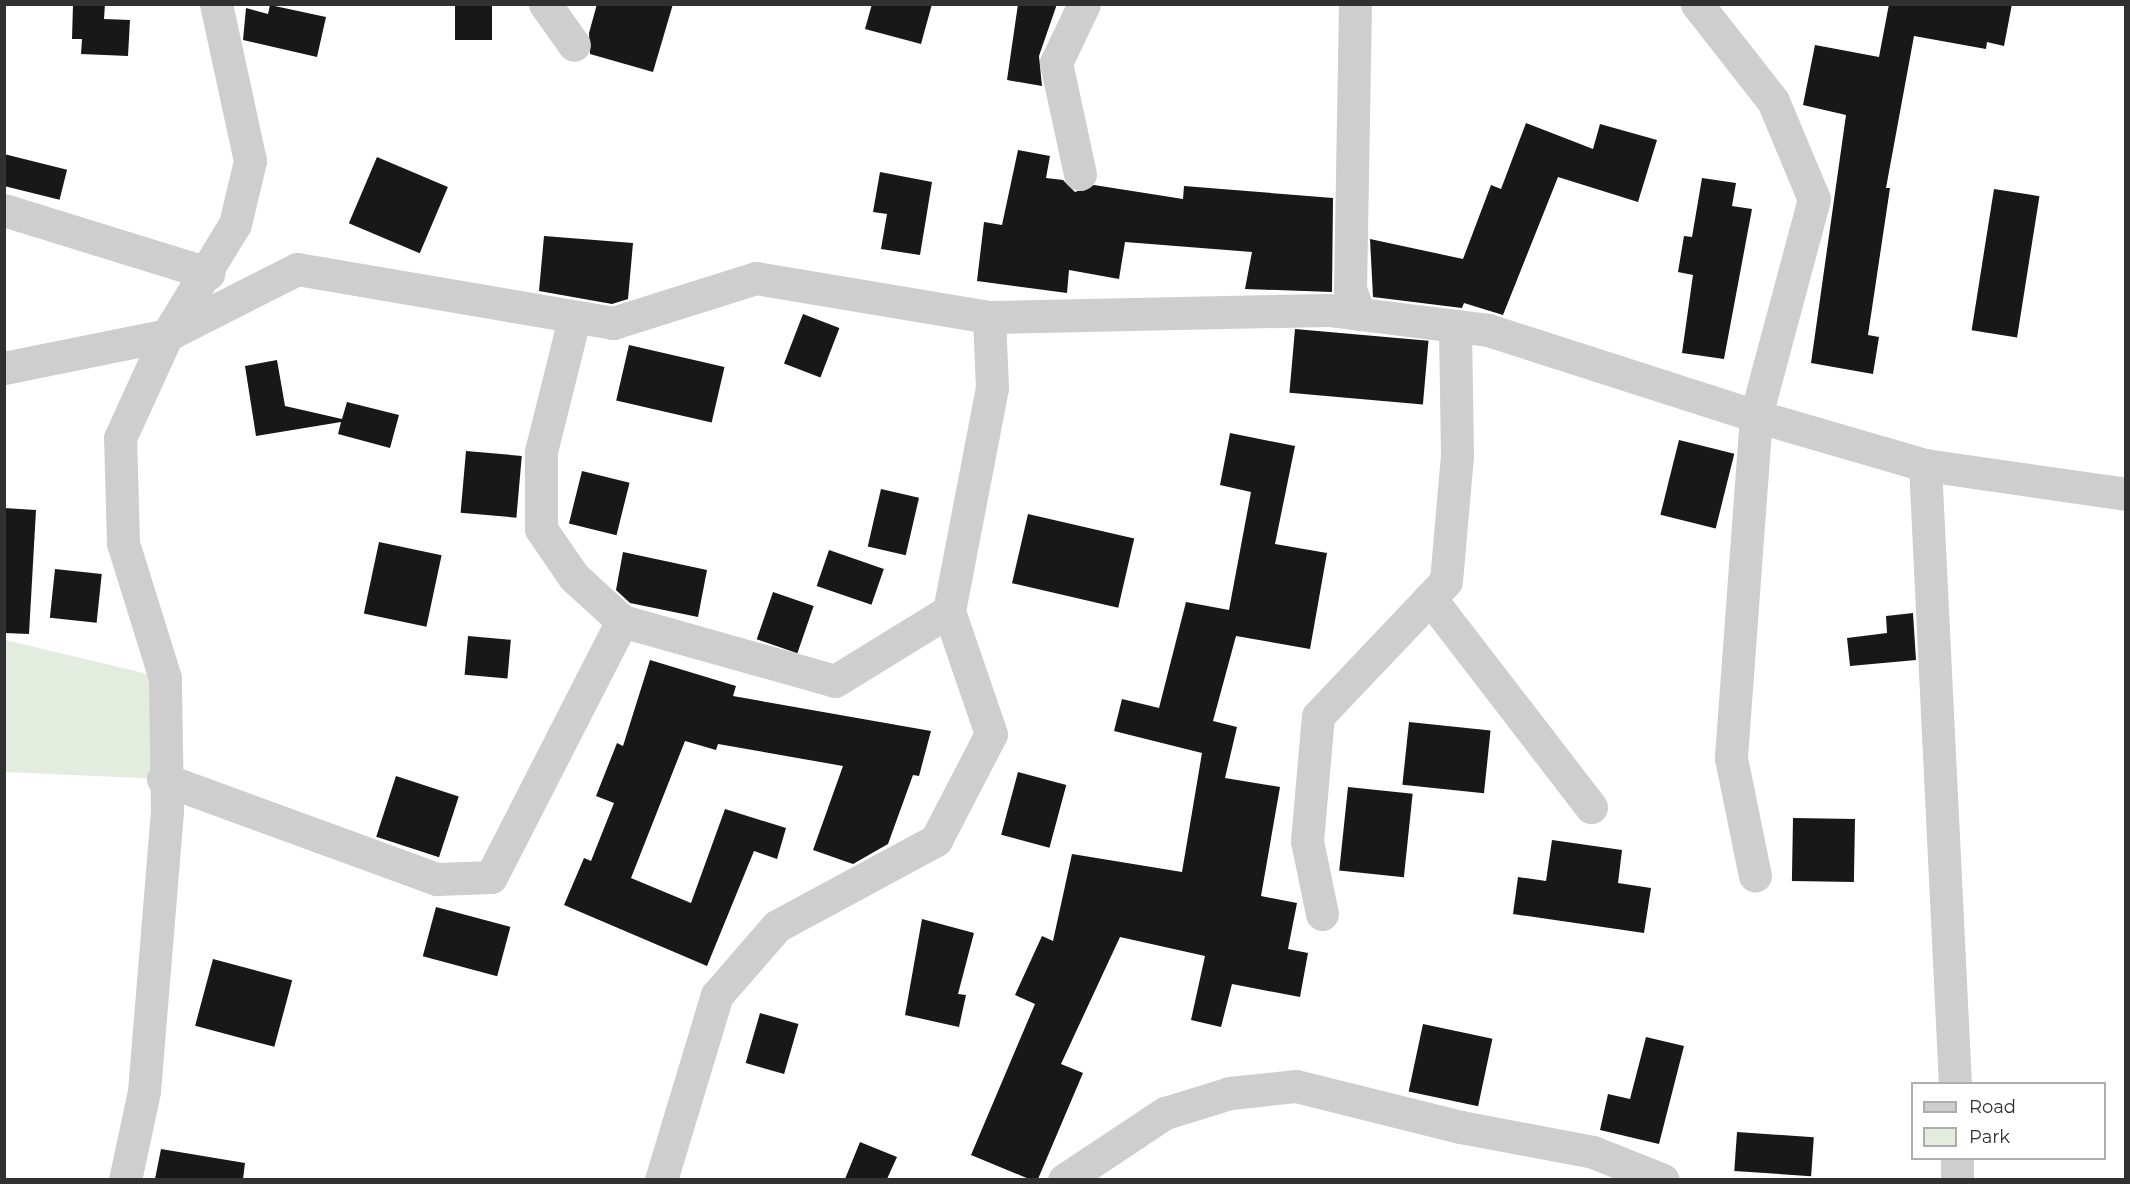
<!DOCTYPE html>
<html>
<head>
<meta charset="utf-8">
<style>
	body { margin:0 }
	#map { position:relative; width:2130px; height:1184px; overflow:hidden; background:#fff; font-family:Montserrat,sans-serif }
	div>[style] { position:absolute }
	.green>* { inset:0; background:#e4ece0 }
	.building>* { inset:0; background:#181818; transform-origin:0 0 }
	.minor>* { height:33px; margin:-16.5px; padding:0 16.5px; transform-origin:16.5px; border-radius:16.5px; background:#cecece }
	span { translate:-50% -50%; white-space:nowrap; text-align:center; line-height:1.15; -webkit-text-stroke:6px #fff; paint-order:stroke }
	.frame { position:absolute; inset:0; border:6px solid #313131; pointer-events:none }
	.legend { position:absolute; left:1911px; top:1082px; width:195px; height:78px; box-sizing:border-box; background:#fff; border:2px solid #adadad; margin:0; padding:8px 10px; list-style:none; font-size:18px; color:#313131 }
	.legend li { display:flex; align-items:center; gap:12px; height:30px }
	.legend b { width:30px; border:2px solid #adadad }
</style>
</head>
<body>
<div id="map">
	<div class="green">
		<div style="clip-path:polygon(5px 640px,165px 678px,163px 779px,5px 772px)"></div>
	</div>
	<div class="building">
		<div style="clip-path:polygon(73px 4px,105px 4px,104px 19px,130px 20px,128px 56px,81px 54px,82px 39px,72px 39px)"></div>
		<div style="left:455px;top:4px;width:37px;height:36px"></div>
		<div style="clip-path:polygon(597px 4px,673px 4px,653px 72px,590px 54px,589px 33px)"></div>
		<div style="clip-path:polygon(872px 4px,932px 4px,921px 44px,865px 29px)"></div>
		<div style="clip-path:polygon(1018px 4px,1057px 4px,1039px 56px,1042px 86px,1007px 80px)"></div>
		<div style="clip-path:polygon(1889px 4px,2012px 4px,2004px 46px,1987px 42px,1986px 49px,1914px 36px,1886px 188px,1890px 188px,1868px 335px,1879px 337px,1873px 374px,1811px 363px,1846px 115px,1803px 105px,1815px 45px,1879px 57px)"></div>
		<div style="clip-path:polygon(270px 5px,326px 17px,317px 57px,243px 40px,246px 8px,268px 14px)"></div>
		<div style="clip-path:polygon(1526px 123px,1593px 149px,1600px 124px,1657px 140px,1638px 202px,1558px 177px,1503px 315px,1464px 303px,1462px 308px,1373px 297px,1370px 239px,1463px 259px,1491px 185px,1501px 189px)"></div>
		<div style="clip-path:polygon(1018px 150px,1050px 156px,1046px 178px,1063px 180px,1075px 192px,1094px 185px,1183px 199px,1184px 186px,1333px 198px,1332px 292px,1245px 289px,1252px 252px,1125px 242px,1119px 279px,1069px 270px,1067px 293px,977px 281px,984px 222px,1002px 225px)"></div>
		<div style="left:4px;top:154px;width:65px;height:31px;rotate:14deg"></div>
		<div style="left:377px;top:157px;width:77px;height:72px;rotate:23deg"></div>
		<div style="clip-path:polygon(880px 172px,932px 182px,920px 255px,881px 249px,887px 214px,873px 212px)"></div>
		<div style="clip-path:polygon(1702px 178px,1736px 183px,1732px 206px,1752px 209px,1724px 359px,1682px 353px,1693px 275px,1678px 272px,1684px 236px,1692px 237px)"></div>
		<div style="left:1994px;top:189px;width:46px;height:143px;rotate:9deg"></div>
		<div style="clip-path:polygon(544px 236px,633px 243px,628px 299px,612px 304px,539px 291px)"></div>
		<div style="left:803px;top:314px;width:39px;height:53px;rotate:21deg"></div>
		<div style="left:1295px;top:329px;width:134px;height:64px;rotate:5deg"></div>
		<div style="left:629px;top:345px;width:98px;height:57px;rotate:13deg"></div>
		<div style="clip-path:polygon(277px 360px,285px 406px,342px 419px,347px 402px,399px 415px,390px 448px,338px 434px,341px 422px,256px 436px,245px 366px)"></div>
		<div style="clip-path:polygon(1230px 433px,1295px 446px,1275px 544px,1327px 553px,1310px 649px,1236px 636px,1213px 721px,1237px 727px,1225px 778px,1280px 787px,1261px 896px,1297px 903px,1288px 949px,1308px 953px,1300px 997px,1232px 984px,1221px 1027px,1191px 1020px,1205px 956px,1120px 937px,1061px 1064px,1083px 1073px,1038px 1179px,1029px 1179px,971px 1155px,1035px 1004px,1015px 995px,1042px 936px,1053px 941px,1072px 854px,1182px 872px,1202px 753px,1114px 731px,1122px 699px,1159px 708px,1186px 602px,1229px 610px,1251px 492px,1220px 485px)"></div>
		<div style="left:1679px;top:440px;width:57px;height:77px;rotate:14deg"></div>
		<div style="left:466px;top:451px;width:56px;height:62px;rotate:5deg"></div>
		<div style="left:582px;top:471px;width:49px;height:54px;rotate:14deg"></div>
		<div style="left:881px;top:489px;width:39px;height:59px;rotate:13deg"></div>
		<div style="clip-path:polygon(4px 508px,36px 510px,29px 634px,4px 633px)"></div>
		<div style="left:1028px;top:514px;width:109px;height:71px;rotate:13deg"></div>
		<div style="left:379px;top:542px;width:64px;height:73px;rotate:12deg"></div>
		<div style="left:829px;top:550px;width:58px;height:38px;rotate:19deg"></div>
		<div style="clip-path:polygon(623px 552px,707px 570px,698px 617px,630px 603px,616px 590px)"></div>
		<div style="left:55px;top:569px;width:47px;height:49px;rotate:6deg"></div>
		<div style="left:773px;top:592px;width:43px;height:50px;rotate:19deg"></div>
		<div style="clip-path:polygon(1913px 613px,1916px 660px,1850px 666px,1847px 638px,1887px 633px,1886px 616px)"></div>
		<div style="left:468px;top:636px;width:43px;height:39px;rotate:5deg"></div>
		<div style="clip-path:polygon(650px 660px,736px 686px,733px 696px,931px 731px,919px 776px,913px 775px,888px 844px,853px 864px,813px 850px,843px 766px,718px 744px,716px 750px,685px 741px,631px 878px,691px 903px,725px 809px,786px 828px,777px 859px,754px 851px,707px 966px,564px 905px,584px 858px,591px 861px,614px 803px,596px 796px,617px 743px,623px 746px)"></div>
		<div style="left:1409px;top:722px;width:82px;height:63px;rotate:6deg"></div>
		<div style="left:1018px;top:772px;width:50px;height:65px;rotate:15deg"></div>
		<div style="left:396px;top:776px;width:66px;height:64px;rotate:18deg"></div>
		<div style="left:1348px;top:787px;width:65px;height:84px;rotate:6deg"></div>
		<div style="left:1793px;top:818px;width:62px;height:63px;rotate:1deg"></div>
		<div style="clip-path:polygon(1552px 840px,1622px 850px,1618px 883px,1651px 888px,1644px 933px,1513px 914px,1518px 877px,1546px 881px)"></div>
		<div style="left:436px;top:907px;width:77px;height:51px;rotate:15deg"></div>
		<div style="clip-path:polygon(922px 919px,974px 933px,958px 994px,966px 995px,959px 1027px,905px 1015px)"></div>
		<div style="left:213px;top:959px;width:82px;height:69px;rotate:15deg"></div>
		<div style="left:760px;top:1013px;width:40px;height:52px;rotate:16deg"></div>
		<div style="left:1423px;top:1024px;width:71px;height:69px;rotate:12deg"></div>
		<div style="clip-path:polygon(1646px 1037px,1684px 1046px,1659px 1144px,1600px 1130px,1608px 1094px,1630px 1099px)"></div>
		<div style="left:1737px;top:1132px;width:77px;height:39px;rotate:4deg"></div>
		<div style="clip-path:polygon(860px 1142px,897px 1157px,887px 1179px,845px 1179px)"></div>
		<div style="clip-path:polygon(161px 1149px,245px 1163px,243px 1179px,155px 1179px)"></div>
	</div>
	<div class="minor">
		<div style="left:545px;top:4px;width:50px;rotate:54.7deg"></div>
		<div style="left:1355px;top:4px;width:285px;rotate:91deg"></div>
		<div style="left:1350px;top:289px;width:27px;rotate:70deg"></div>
		<div style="left:1697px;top:4px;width:123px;rotate:51.9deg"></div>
		<div style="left:1773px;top:101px;width:106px;rotate:67.3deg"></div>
		<div style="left:1814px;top:199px;width:225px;rotate:105deg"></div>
		<div style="left:1756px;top:416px;width:176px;rotate:16.2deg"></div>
		<div style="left:1925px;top:465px;width:203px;rotate:8.2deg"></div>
		<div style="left:1080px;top:174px;width:114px;rotate:-102.2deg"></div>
		<div style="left:1056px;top:63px;width:65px;rotate:-64.6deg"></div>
		<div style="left:4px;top:210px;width:214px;rotate:17.2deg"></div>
		<div style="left:574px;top:319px;width:136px;rotate:104deg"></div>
		<div style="left:541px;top:451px;width:78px;rotate:90deg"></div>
		<div style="left:541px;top:529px;width:58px;rotate:55.5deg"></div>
		<div style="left:574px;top:577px;width:65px;rotate:42.5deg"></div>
		<div style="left:622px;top:621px;width:221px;rotate:15.7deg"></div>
		<div style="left:835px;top:681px;width:134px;rotate:-31.6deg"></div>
		<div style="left:4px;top:368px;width:166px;rotate:-11.4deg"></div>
		<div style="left:167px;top:335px;width:146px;rotate:-26.9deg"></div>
		<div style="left:297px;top:269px;width:321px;rotate:9.7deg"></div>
		<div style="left:613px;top:323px;width:150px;rotate:-17.5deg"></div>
		<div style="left:756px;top:278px;width:236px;rotate:9.5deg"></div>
		<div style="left:989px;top:317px;width:339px;rotate:-1.2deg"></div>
		<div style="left:1328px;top:310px;width:161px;rotate:7.1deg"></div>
		<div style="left:1488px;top:330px;width:281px;rotate:17.8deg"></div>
		<div style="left:1756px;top:416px;width:343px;rotate:94.2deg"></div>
		<div style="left:1731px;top:758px;width:120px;rotate:78.5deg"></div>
		<div style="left:1925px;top:465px;width:620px;rotate:87.23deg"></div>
		<div style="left:1430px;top:598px;width:264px;rotate:52.4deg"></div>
		<div style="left:163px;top:779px;width:292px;rotate:20.1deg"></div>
		<div style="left:437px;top:879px;width:54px;rotate:-2.1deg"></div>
		<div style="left:491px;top:877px;width:288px;rotate:-62.9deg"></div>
		<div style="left:1322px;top:914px;width:75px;rotate:-101.6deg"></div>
		<div style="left:1307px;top:841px;width:125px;rotate:-85deg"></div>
		<div style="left:1318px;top:716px;width:186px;rotate:-46.5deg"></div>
		<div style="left:1446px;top:581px;width:125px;rotate:-85deg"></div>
		<div style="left:1457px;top:456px;width:130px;rotate:-90.9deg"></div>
		<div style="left:1957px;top:1158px;width:22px;rotate:90deg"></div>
		<div style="left:125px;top:1180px;width:91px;rotate:-77.9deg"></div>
		<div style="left:144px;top:1091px;width:281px;rotate:-85.3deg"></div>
		<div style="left:167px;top:811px;width:133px;rotate:-90.9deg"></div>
		<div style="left:165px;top:678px;width:141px;rotate:-107.3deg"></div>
		<div style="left:123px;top:543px;width:105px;rotate:-91.6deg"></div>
		<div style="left:120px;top:438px;width:113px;rotate:-65.5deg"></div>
		<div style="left:167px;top:335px;width:130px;rotate:-58.5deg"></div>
		<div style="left:235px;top:224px;width:65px;rotate:-76.6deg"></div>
		<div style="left:250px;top:161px;width:161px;rotate:-102.2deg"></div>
		<div style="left:661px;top:1180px;width:193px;rotate:-73.2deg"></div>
		<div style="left:717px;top:995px;width:91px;rotate:-49deg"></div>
		<div style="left:777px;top:926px;width:181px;rotate:-28.4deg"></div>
		<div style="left:936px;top:840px;width:119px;rotate:-62.6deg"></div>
		<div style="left:991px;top:734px;width:130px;rotate:-108.9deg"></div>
		<div style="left:949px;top:611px;width:227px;rotate:-79.1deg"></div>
		<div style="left:992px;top:388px;width:71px;rotate:-92.4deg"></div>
		<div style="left:1064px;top:1180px;width:121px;rotate:-33.6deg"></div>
		<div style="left:1165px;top:1113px;width:68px;rotate:-17.1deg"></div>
		<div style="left:1230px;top:1093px;width:66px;rotate:-6.1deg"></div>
		<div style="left:1296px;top:1086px;width:170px;rotate:14deg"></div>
		<div style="left:1461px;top:1127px;width:134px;rotate:10.7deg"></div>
		<div style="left:1593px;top:1152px;width:75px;rotate:21.8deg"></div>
	</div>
	<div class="frame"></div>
	<ul class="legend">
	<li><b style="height:8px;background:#cecece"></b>Road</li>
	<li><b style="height:16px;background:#e4ece0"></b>Park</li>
	</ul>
</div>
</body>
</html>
